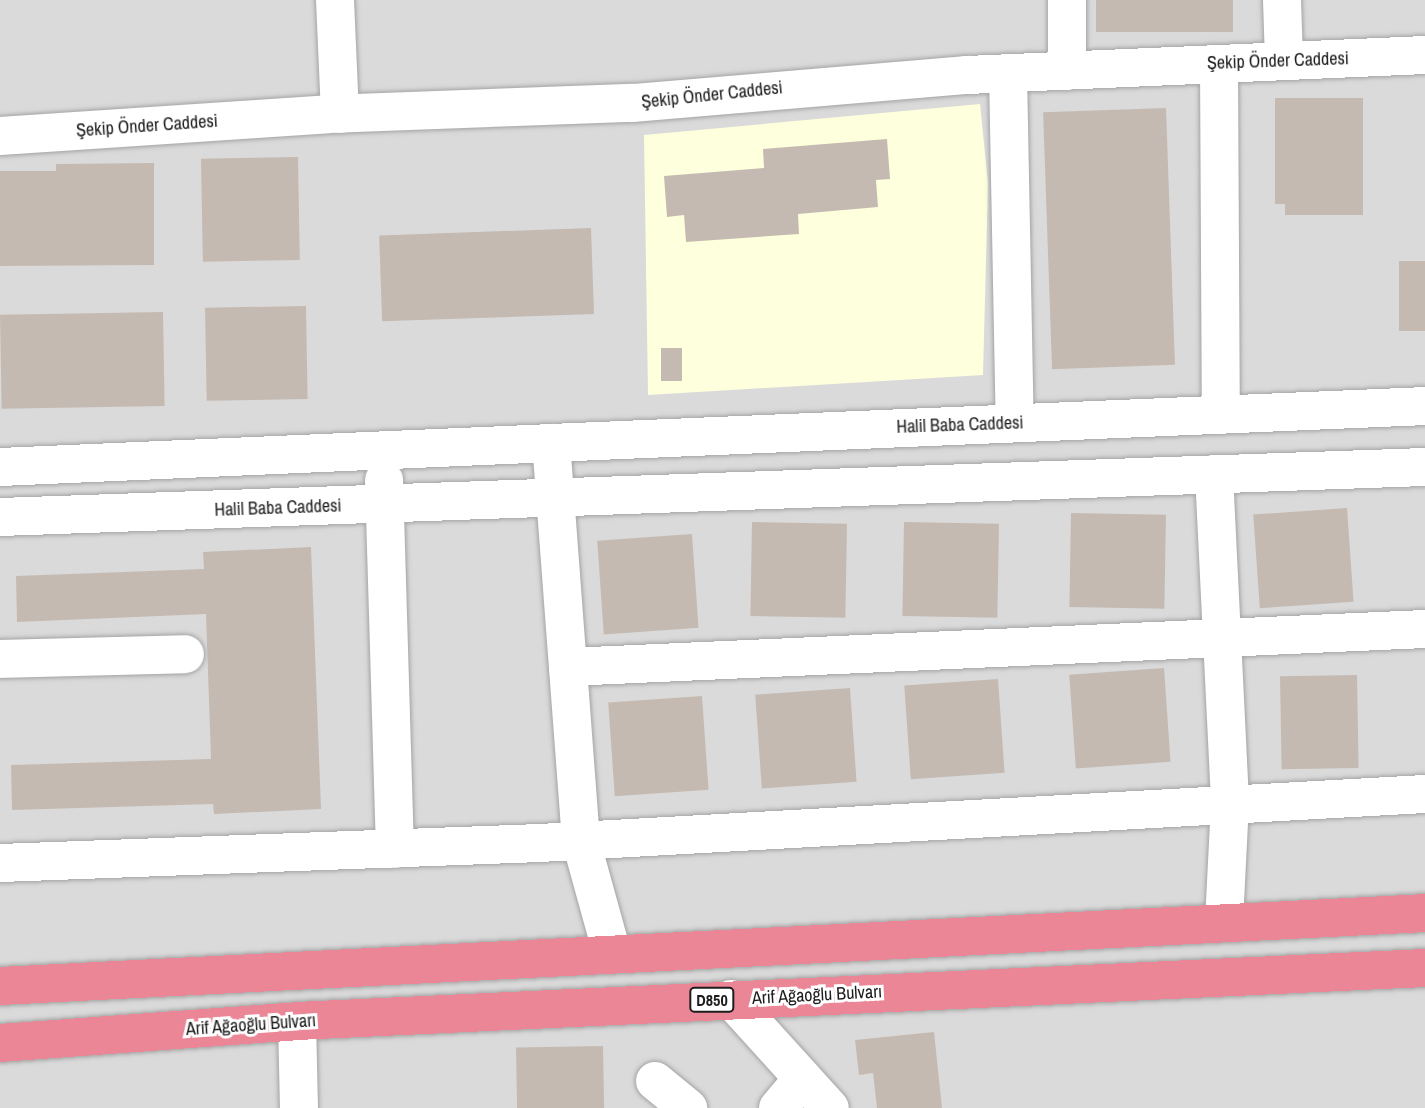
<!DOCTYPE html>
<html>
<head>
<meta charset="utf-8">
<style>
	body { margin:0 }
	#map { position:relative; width:1425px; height:1108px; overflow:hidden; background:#efebe3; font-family:"Archivo Narrow",sans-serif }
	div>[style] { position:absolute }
	.residential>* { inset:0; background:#dbdada; transform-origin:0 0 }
	.education>* { inset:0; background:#feffdc }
	.building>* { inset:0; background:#c4bab2; transform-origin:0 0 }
	.roads { filter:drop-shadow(0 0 2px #a4a4a4) drop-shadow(0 0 2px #a4a4a4) }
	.minor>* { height:38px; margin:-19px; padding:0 19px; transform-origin:19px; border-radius:19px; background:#fff }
	.highway>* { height:38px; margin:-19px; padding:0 19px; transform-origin:19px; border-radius:19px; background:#ea8696 }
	span { translate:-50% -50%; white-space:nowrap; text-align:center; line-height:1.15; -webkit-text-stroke:6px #fff; paint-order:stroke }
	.shield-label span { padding:2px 5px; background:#fff; border:2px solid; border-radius:5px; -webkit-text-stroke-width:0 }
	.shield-label { font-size:16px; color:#1d1d1d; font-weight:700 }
	.street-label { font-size:18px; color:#1d1d1d }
</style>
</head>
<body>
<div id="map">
	<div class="residential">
		<div style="left:0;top:0;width:1425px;height:1108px"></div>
	</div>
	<div class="education">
		<div style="clip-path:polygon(980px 104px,988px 183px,983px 375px,648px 395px,644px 135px)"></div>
	</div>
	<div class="building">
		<div style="left:1096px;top:0;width:137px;height:32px"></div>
		<div style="clip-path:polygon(1275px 98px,1363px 98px,1363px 215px,1285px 215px,1285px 204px,1275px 204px)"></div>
		<div style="left:1166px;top:108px;width:257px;height:123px;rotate:88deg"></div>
		<div style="clip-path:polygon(887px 139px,890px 179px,876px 180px,878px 207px,798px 214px,799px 234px,686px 242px,684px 215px,667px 217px,664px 176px,764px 168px,763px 149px)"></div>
		<div style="left:298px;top:157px;width:103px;height:97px;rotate:89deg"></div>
		<div style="clip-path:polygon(154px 163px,154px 265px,0 266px,0 171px,56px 171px,56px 164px)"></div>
		<div style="left:591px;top:228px;width:86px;height:212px;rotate:88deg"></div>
		<div style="left:1425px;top:261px;width:70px;height:26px;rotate:90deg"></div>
		<div style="left:306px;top:306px;width:93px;height:101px;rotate:89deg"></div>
		<div style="left:163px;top:312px;width:94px;height:163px;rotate:89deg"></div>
		<div style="left:661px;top:348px;width:21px;height:33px"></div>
		<div style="left:1347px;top:508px;width:94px;height:94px;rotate:86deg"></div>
		<div style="left:1071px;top:513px;width:95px;height:94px;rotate:1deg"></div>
		<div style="left:752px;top:522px;width:95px;height:94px;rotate:1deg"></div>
		<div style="left:904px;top:522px;width:95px;height:94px;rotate:1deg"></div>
		<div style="left:692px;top:534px;width:94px;height:95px;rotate:86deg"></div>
		<div style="clip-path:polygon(311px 547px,321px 809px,214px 814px,213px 804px,12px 810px,11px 765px,211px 759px,206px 614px,17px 622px,16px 576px,204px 569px,203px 552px)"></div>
		<div style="left:1164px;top:668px;width:94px;height:95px;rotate:86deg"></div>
		<div style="left:1357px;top:675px;width:93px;height:77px;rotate:89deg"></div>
		<div style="left:998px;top:679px;width:94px;height:94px;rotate:86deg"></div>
		<div style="left:850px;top:688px;width:94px;height:95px;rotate:86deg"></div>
		<div style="left:702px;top:696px;width:94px;height:94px;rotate:86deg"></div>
		<div style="clip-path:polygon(934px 1032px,942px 1108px,877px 1108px,873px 1073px,859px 1075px,855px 1040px)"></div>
		<div style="left:603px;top:1046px;width:62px;height:87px;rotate:89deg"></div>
	</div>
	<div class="roads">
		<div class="minor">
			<div style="left:335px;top:0;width:114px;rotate:87.5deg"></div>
			<div style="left:1282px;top:0;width:61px;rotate:88.1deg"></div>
			<div style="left:1219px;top:64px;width:350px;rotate:89.7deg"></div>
			<div style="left:1067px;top:71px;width:71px;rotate:-90deg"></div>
			<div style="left:1008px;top:73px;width:350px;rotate:88.9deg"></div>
			<div style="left:0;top:136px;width:329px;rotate:-3.8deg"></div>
			<div style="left:328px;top:114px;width:305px;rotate:-2.1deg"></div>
			<div style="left:633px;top:103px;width:335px;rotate:-4.8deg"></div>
			<div style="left:967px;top:75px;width:458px;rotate:-2.5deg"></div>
			<div style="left:0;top:467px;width:552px;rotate:-2.49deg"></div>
			<div style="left:1214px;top:474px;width:329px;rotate:87.2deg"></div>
			<div style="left:1230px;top:803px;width:117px;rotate:92.9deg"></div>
			<div style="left:384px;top:480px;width:369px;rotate:88.3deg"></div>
			<div style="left:0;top:517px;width:1426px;rotate:-2.01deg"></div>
			<div style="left:0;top:659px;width:185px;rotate:-1.5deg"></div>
			<div style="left:568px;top:667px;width:858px;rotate:-2.54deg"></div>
			<div style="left:0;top:863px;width:540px;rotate:-2.12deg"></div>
			<div style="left:540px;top:843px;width:886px;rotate:-3.17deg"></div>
			<div style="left:612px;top:953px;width:116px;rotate:-105.5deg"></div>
			<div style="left:581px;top:841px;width:399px;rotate:-94.3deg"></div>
			<div style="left:551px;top:443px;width:875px;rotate:-2.42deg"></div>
			<div style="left:731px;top:999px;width:147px;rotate:47.8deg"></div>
			<div style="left:297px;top:1021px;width:87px;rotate:88.7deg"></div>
			<div style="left:655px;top:1081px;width:43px;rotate:39.3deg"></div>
			<div style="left:778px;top:1108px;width:35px;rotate:-50deg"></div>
		</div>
		<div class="highway">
			<div style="left:0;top:986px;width:1427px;rotate:-2.93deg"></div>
			<div style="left:0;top:1043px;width:298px;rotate:-4.2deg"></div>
			<div style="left:297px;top:1021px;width:1129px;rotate:-2.69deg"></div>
		</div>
	</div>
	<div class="shield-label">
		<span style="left:712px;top:1000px">D850</span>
	</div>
	<div class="street-label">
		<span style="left:1278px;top:61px;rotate:-2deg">Şekip Önder Caddesi</span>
		<span style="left:712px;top:95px;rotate:-6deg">Şekip Önder Caddesi</span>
		<span style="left:147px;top:126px;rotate:-4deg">Şekip Önder Caddesi</span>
		<span style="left:960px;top:425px;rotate:-2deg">Halil Baba Caddesi</span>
		<span style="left:278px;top:508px;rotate:-2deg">Halil Baba Caddesi</span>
		<span style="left:817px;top:995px;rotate:-3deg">Arif Ağaoğlu Bulvarı</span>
		<span style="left:251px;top:1025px;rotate:-4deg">Arif Ağaoğlu Bulvarı</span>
	</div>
</div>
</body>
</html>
